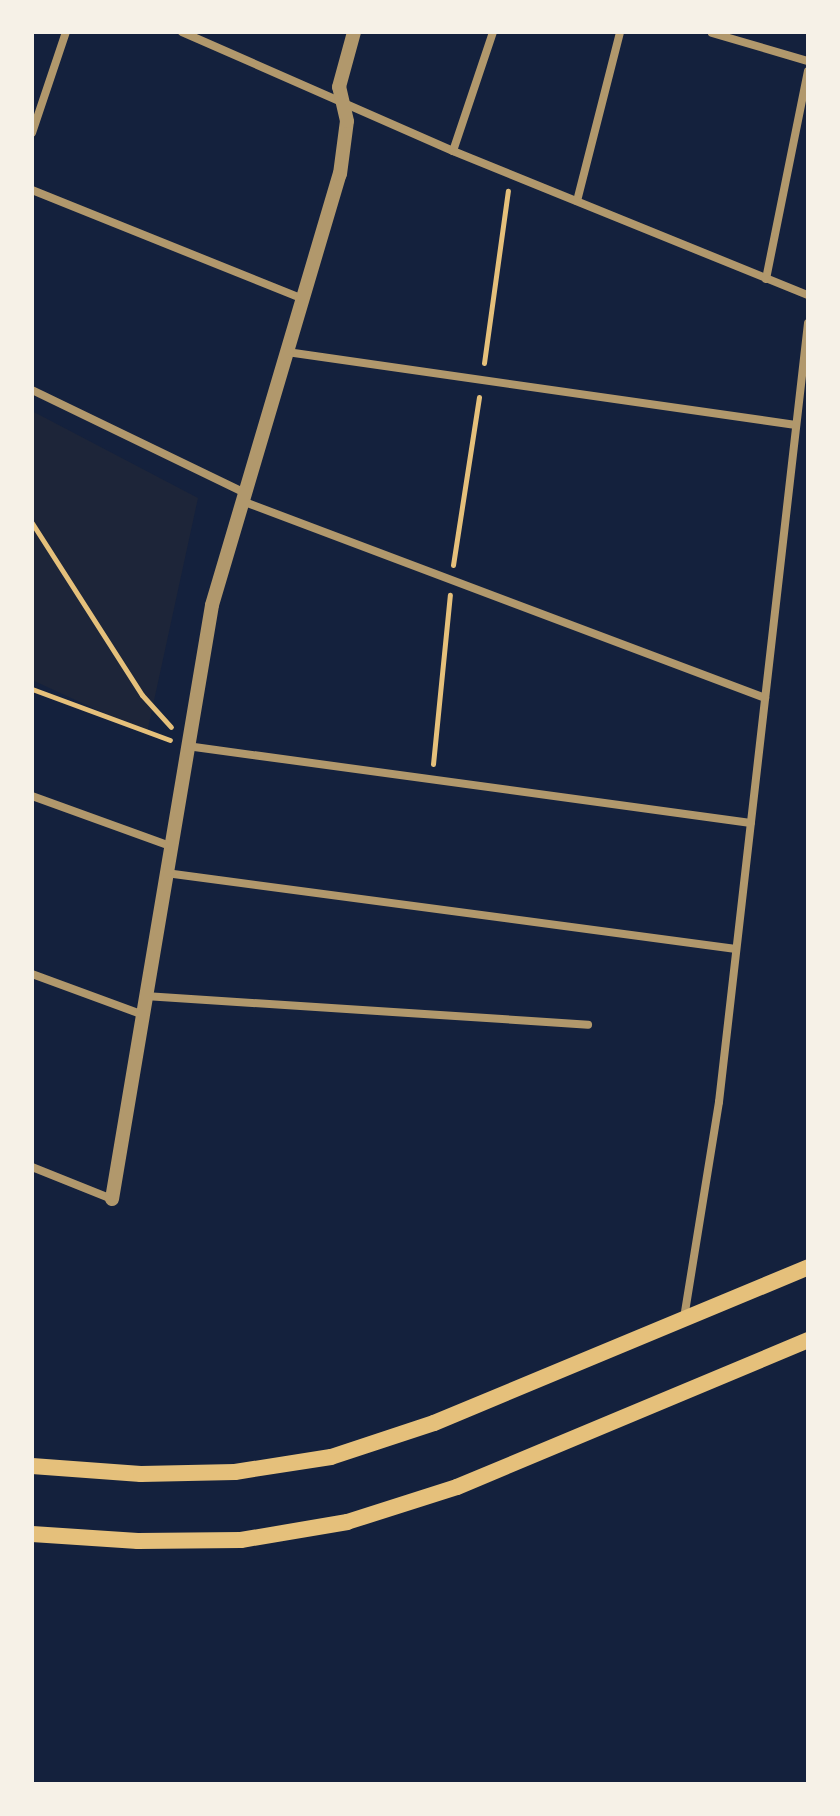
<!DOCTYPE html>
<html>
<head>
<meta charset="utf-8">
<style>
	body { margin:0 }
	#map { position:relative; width:840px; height:1816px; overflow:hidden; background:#14213d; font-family:"Playfair Display",serif }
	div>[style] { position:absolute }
	.green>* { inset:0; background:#1d2539 }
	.path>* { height:5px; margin:-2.5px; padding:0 2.5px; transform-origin:2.5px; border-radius:2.5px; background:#e5c07b }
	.minor>* { height:8px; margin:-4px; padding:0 4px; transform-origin:4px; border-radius:4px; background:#b1986c }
	.tertiary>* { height:14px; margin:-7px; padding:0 7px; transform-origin:7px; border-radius:7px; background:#b1986c }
	.secondary>* { height:16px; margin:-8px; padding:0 8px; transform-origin:8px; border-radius:8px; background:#e5c07b }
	span { translate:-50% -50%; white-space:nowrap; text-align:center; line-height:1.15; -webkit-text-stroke:8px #f6f1e7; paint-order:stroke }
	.frame { position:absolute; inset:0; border:34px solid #f6f1e7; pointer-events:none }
</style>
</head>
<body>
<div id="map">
	<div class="green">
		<div style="clip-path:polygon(32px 411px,198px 498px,147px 733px,32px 680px)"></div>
	</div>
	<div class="path">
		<div style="left:484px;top:363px;width:174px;rotate:-82.1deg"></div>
		<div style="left:32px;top:523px;width:204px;rotate:57.4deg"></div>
		<div style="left:142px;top:695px;width:43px;rotate:47.8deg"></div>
		<div style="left:453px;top:565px;width:170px;rotate:-81.2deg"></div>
		<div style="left:32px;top:689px;width:147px;rotate:20.3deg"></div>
		<div style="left:433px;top:764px;width:170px;rotate:-84.3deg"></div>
	</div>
	<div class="minor">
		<div style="left:182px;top:32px;width:296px;rotate:23.7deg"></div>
		<div style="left:453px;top:151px;width:383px;rotate:22.1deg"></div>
		<div style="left:712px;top:33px;width:100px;rotate:16.3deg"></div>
		<div style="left:32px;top:133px;width:107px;rotate:-71.4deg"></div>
		<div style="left:453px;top:151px;width:126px;rotate:-71.4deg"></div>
		<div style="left:32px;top:190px;width:292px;rotate:21.9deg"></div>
		<div style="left:577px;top:201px;width:174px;rotate:-75.7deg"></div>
		<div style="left:766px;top:279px;width:212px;rotate:-78.6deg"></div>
		<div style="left:287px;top:352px;width:514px;rotate:8.16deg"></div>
		<div style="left:32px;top:390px;width:237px;rotate:25.8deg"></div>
		<div style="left:242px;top:501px;width:559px;rotate:20.64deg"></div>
		<div style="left:187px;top:746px;width:569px;rotate:7.77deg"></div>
		<div style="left:32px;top:796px;width:147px;rotate:19.9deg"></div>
		<div style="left:166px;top:873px;width:575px;rotate:7.59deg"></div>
		<div style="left:32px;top:974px;width:116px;rotate:20.2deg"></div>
		<div style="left:145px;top:996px;width:444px;rotate:3.7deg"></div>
		<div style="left:32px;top:1167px;width:86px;rotate:21.8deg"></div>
		<div style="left:684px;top:1318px;width:219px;rotate:-80.8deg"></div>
		<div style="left:719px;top:1102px;width:784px;rotate:-83.48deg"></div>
	</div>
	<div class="tertiary">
		<div style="left:112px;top:1199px;width:602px;rotate:-80.44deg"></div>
		<div style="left:212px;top:605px;width:450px;rotate:-73.5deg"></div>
		<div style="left:340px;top:174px;width:53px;rotate:-82.5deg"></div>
		<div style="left:347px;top:121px;width:35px;rotate:-103deg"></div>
		<div style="left:339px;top:87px;width:57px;rotate:-74.7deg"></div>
	</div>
	<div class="secondary">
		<div style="left:32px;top:1466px;width:109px;rotate:4.2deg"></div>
		<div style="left:141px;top:1474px;width:94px;rotate:-1.2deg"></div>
		<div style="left:235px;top:1472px;width:97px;rotate:-8.9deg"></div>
		<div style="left:331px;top:1457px;width:108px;rotate:-18.3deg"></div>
		<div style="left:434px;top:1423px;width:405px;rotate:-22.6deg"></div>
		<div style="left:32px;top:1534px;width:106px;rotate:3.8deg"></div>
		<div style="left:138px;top:1541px;width:103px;rotate:-0.6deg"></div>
		<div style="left:241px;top:1540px;width:108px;rotate:-9.6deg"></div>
		<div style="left:347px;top:1522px;width:115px;rotate:-17.7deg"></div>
		<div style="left:457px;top:1487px;width:381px;rotate:-22.7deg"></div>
	</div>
	<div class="frame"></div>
</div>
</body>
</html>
